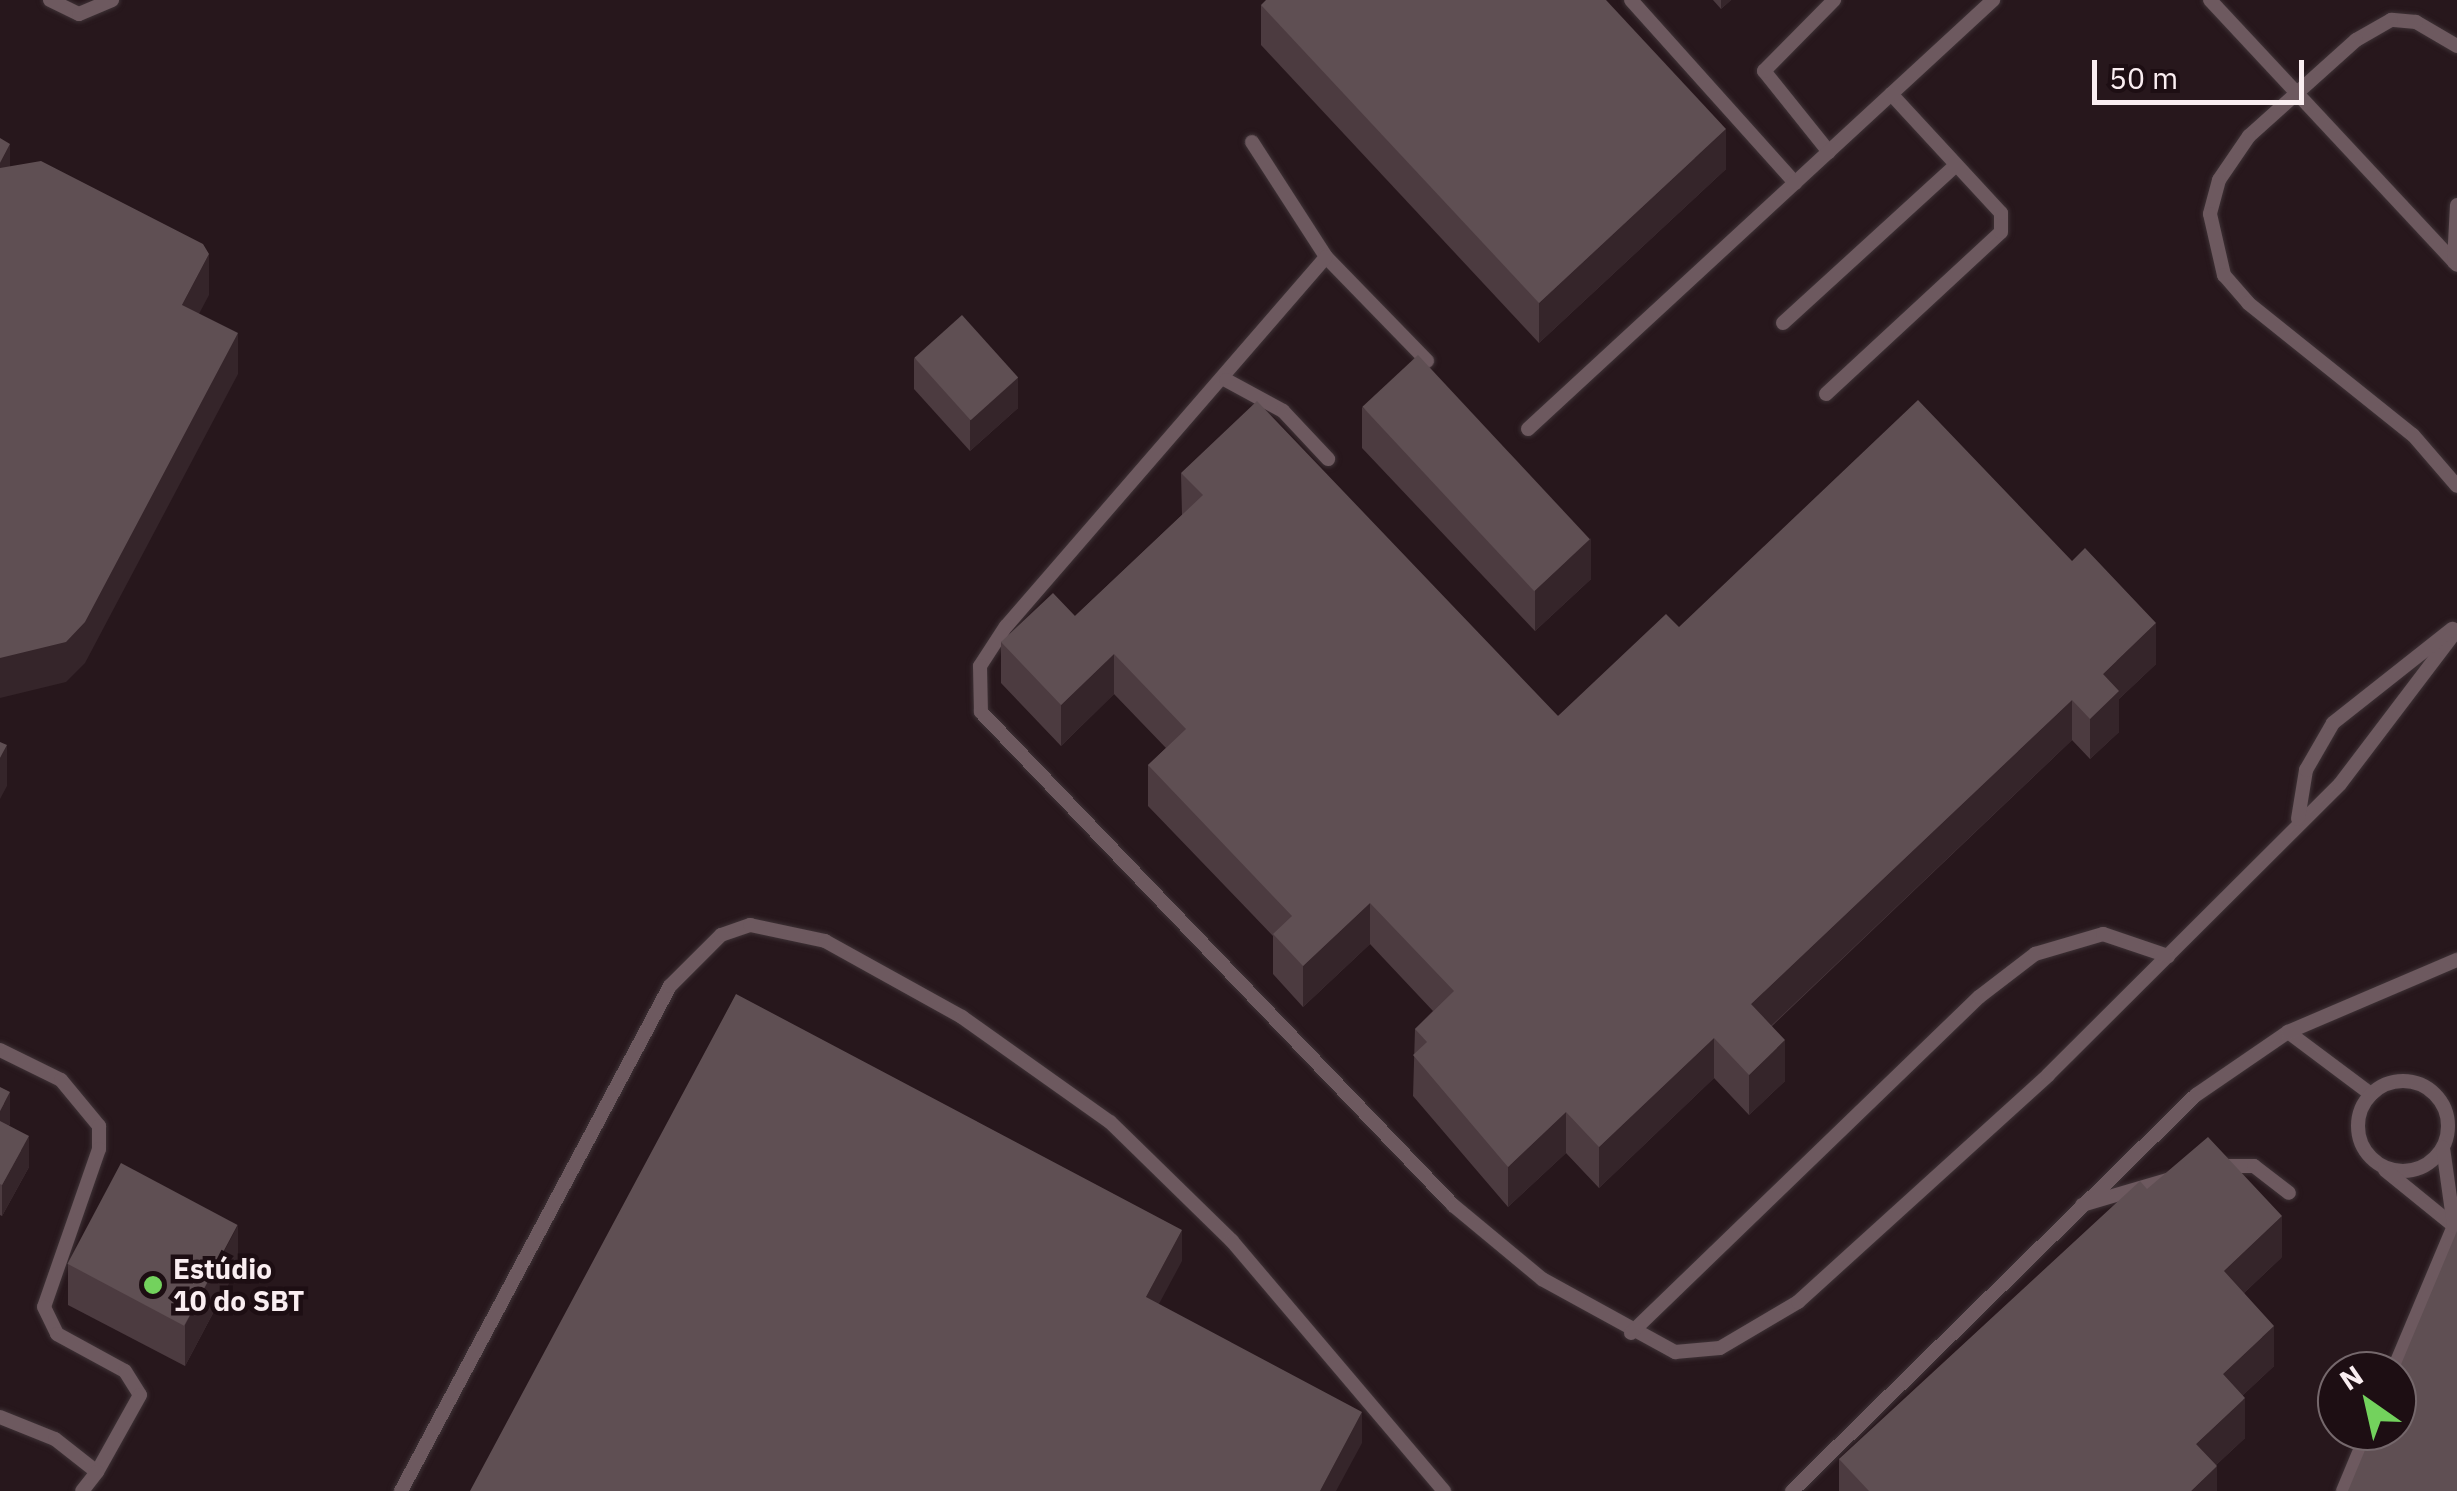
<!DOCTYPE html>
<html>
<head>
<meta charset="utf-8">
<style>
	body { margin:0 }
	#map { position:relative; width:2457px; height:1491px; overflow:hidden; background:#27171c; font-family:"IBM Plex Sans",sans-serif }
	div>[style] { position:absolute }
	.roads { filter:drop-shadow(0 0 2px #3e3236) drop-shadow(0 0 2px #3e3236) }
	.service>* { height:14px; margin:-7px; padding:0 7px; transform-origin:7px; border-radius:7px; background:#6d595f }
	.service>.ring { margin:-7px; padding:0; box-sizing:content-box; background:none; border:14px solid #6d595f; border-radius:50% }
	.wall>* { inset:0; background:#4c3b40 }
	.shaded-wall>* { inset:0; background:#35252a }
	.building>* { inset:0; background:#5f4f53; transform-origin:0 0 }
	.dots>* { width:28px; height:28px; translate:-50% -50%; box-sizing:border-box; border:5px solid #1d0e13; border-radius:50% }
	span { translate:-50% -50%; white-space:nowrap; text-align:center; line-height:1.15; -webkit-text-stroke:9px #1d0e13; paint-order:stroke }
	.poi-label { font-size:28px; color:#faeef1; font-weight:700 }
	.left { translate:0 -50%; text-align:left }
	.north { position:absolute; left:2317px; top:1351px; width:100px; height:100px; box-sizing:border-box; background:#1d0e13; border:2px solid #75686c; border-radius:50%; rotate:326deg; font-size:28px; font-weight:700; line-height:40px; text-align:center; color:#faeef1 }
	.north::after { content:''; display:block; margin:auto; width:35px; height:45px; background:#73d25d; clip-path:polygon(50% 0,100% 100%,50% 72%,0 100%) }
	.scale { position:absolute; left:2092px; top:60px; width:212px; height:45px; box-sizing:border-box; border:5px solid #faeef1; border-top:0; padding-left:12px; font-size:30px; line-height:35px; white-space:nowrap; color:#faeef1; -webkit-text-stroke:8px #1d0e13; paint-order:stroke }
</style>
</head>
<body>
<div id="map">
	<div class="roads">
		<div class="service">
			<div style="left:50px;top:0;width:32px;rotate:26deg"></div>
			<div style="left:79px;top:14px;width:36px;rotate:-23deg"></div>
			<div style="left:1631px;top:0;width:246px;rotate:48.1deg"></div>
			<div style="left:2210px;top:0;width:362px;rotate:47deg"></div>
			<div style="left:2457px;top:46px;width:48px;rotate:-149.7deg"></div>
			<div style="left:2416px;top:22px;width:25px;rotate:-175deg"></div>
			<div style="left:2391px;top:20px;width:40px;rotate:150.3deg"></div>
			<div style="left:2356px;top:40px;width:144px;rotate:138.1deg"></div>
			<div style="left:2249px;top:136px;width:53px;rotate:124.3deg"></div>
			<div style="left:2219px;top:180px;width:35px;rotate:105deg"></div>
			<div style="left:2210px;top:214px;width:63px;rotate:77.1deg"></div>
			<div style="left:2224px;top:275px;width:37px;rotate:49deg"></div>
			<div style="left:2248px;top:303px;width:211px;rotate:38.7deg"></div>
			<div style="left:2413px;top:435px;width:67px;rotate:49.2deg"></div>
			<div style="left:1252px;top:142px;width:137px;rotate:57.2deg"></div>
			<div style="left:1326px;top:257px;width:145px;rotate:45.8deg"></div>
			<div style="left:1829px;top:152px;width:104px;rotate:-128.7deg"></div>
			<div style="left:1764px;top:71px;width:100px;rotate:-45.4deg"></div>
			<div style="left:1326px;top:257px;width:488px;rotate:130.9deg"></div>
			<div style="left:1006px;top:626px;width:48px;rotate:123deg"></div>
			<div style="left:980px;top:666px;width:46px;rotate:88.8deg"></div>
			<div style="left:981px;top:712px;width:683px;rotate:46.25deg"></div>
			<div style="left:1453px;top:1205px;width:116px;rotate:39.7deg"></div>
			<div style="left:1542px;top:1279px;width:152px;rotate:28.8deg"></div>
			<div style="left:1675px;top:1352px;width:45px;rotate:-5.1deg"></div>
			<div style="left:1720px;top:1348px;width:91px;rotate:-30.5deg"></div>
			<div style="left:1798px;top:1302px;width:338px;rotate:-42.2deg"></div>
			<div style="left:2048px;top:1075px;width:412px;rotate:-44.9deg"></div>
			<div style="left:2340px;top:784px;width:193px;rotate:-52.8deg"></div>
			<div style="left:2454px;top:262px;width:57px;rotate:-87deg"></div>
			<div style="left:1783px;top:323px;width:234px;rotate:-42.4deg"></div>
			<div style="left:1226px;top:380px;width:65px;rotate:28.5deg"></div>
			<div style="left:1283px;top:411px;width:66px;rotate:46.8deg"></div>
			<div style="left:1826px;top:394px;width:238px;rotate:-42.8deg"></div>
			<div style="left:2001px;top:232px;width:19px;rotate:-90deg"></div>
			<div style="left:2001px;top:213px;width:162px;rotate:-132.7deg"></div>
			<div style="left:1528px;top:429px;width:633px;rotate:-42.69deg"></div>
			<div style="left:2298px;top:819px;width:50px;rotate:-80.7deg"></div>
			<div style="left:2306px;top:770px;width:54px;rotate:-60.1deg"></div>
			<div style="left:2333px;top:723px;width:152px;rotate:-38.3deg"></div>
			<div style="left:2288px;top:1032px;width:104px;rotate:36.8deg"></div>
			<div style="left:0;top:1050px;width:68px;rotate:26.2deg"></div>
			<div style="left:61px;top:1080px;width:60px;rotate:50.4deg"></div>
			<div style="left:99px;top:1126px;width:23px;rotate:90deg"></div>
			<div style="left:99px;top:1149px;width:167px;rotate:109.2deg"></div>
			<div style="left:44px;top:1307px;width:30px;rotate:64deg"></div>
			<div style="left:57px;top:1334px;width:77px;rotate:28.6deg"></div>
			<div style="left:125px;top:1371px;width:28px;rotate:58deg"></div>
			<div style="left:140px;top:1395px;width:88px;rotate:119.2deg"></div>
			<div class="ring" style="left:2358px;top:1081px;width:76px;height:76px"></div>
			<div style="left:2211px;top:1166px;width:43px"></div>
			<div style="left:2254px;top:1166px;width:44px;rotate:37.6deg"></div>
			<div style="left:2385px;top:1170px;width:89px;rotate:39.1deg"></div>
			<div style="left:2082px;top:1205px;width:89px;rotate:-16.4deg"></div>
			<div style="left:1631px;top:1333px;width:484px;rotate:-44deg"></div>
			<div style="left:1979px;top:997px;width:71px;rotate:-37.5deg"></div>
			<div style="left:2035px;top:954px;width:71px;rotate:-16.4deg"></div>
			<div style="left:2103px;top:934px;width:69px;rotate:18.7deg"></div>
			<div style="left:2393px;top:1371px;width:157px;rotate:-67.2deg"></div>
			<div style="left:2454px;top:1226px;width:79px;rotate:-98deg"></div>
			<div style="left:0;top:1417px;width:59px;rotate:21.8deg"></div>
			<div style="left:55px;top:1439px;width:53px;rotate:38.2deg"></div>
			<div style="left:97px;top:1472px;width:24px;rotate:128deg"></div>
			<div style="left:401px;top:1491px;width:572px;rotate:-61.96deg"></div>
			<div style="left:670px;top:986px;width:72px;rotate:-45deg"></div>
			<div style="left:721px;top:935px;width:31px;rotate:-19deg"></div>
			<div style="left:750px;top:925px;width:77px;rotate:12deg"></div>
			<div style="left:825px;top:941px;width:157px;rotate:29deg"></div>
			<div style="left:962px;top:1017px;width:181px;rotate:35.4deg"></div>
			<div style="left:1110px;top:1122px;width:170px;rotate:44.3deg"></div>
			<div style="left:1232px;top:1241px;width:328px;rotate:49.7deg"></div>
			<div style="left:1792px;top:1491px;width:566px;rotate:-44.43deg"></div>
			<div style="left:2196px;top:1095px;width:112px;rotate:-34.4deg"></div>
			<div style="left:2288px;top:1032px;width:184px;rotate:-23.1deg"></div>
			<div style="left:2343px;top:1491px;width:65px;rotate:-67.4deg"></div>
		</div>
	</div>
	<div class="wall">
		<div style="clip-path:polygon(1713px 0,1731px 0,1721px 9px)"></div>
		<div style="clip-path:polygon(1261px 5px,1726px 169px,1539px 343px,1261px 45px)"></div>
		<div style="clip-path:polygon(914px 358px,1018px 408px,970px 451px,914px 389px)"></div>
		<div style="clip-path:polygon(1362px 407px,1591px 579px,1535px 631px,1362px 448px)"></div>
		<div style="clip-path:polygon(1181px 473px,1558px 716px,1679px 627px,2156px 664px,2119px 699px,2119px 732px,2090px 759px,2072px 740px,1772px 1026px,1785px 1081px,1749px 1115px,1714px 1078px,1599px 1188px,1566px 1153px,1508px 1207px,1413px 1096px,1415px 1029px,1433px 1011px,1370px 944px,1303px 1007px,1273px 974px,1273px 936px,1148px 806px,1148px 765px,1166px 748px,1114px 694px,1061px 746px,1001px 683px,1001px 642px,1075px 616px,1182px 515px)"></div>
		<div style="clip-path:polygon(0 1087px,10px 1123px,9px 1126px,29px 1167px,2px 1216px,0 1215px)"></div>
		<div style="clip-path:polygon(2282px 1257px,2244px 1293px,2274px 1366px,2243px 1395px,2245px 1438px,2216px 1465px,2217px 1491px,1839px 1491px,1839px 1459px)"></div>
		<div style="clip-path:polygon(68px 1264px,238px 1266px,185px 1366px,68px 1305px)"></div>
	</div>
	<div class="shaded-wall">
		<div style="clip-path:polygon(1721px 0,1731px 0,1721px 9px)"></div>
		<div style="clip-path:polygon(1726px 129px,1726px 169px,1539px 343px,1539px 303px)"></div>
		<div style="clip-path:polygon(10px 144px,10px 184px,0 204px,0 163px)"></div>
		<div style="clip-path:polygon(209px 254px,209px 295px,182px 346px,182px 305px)"></div>
		<div style="clip-path:polygon(238px 333px,238px 374px,85px 663px,66px 682px,0 698px,0 658px)"></div>
		<div style="clip-path:polygon(1018px 377px,1018px 408px,970px 451px,970px 420px)"></div>
		<div style="clip-path:polygon(1591px 538px,1591px 579px,1535px 631px,1535px 590px)"></div>
		<div style="clip-path:polygon(2156px 623px,2156px 664px,2119px 699px,2119px 732px,2090px 759px,2090px 719px,2103px 674px)"></div>
		<div style="clip-path:polygon(1114px 654px,1114px 694px,1061px 746px,1061px 705px)"></div>
		<div style="clip-path:polygon(2072px 700px,2072px 740px,1751px 1045px,1751px 1004px)"></div>
		<div style="clip-path:polygon(7px 745px,7px 786px,0 799px,0 758px)"></div>
		<div style="clip-path:polygon(1370px 903px,1370px 944px,1303px 1007px,1303px 966px)"></div>
		<div style="clip-path:polygon(1714px 1038px,1714px 1078px,1599px 1188px,1599px 1147px)"></div>
		<div style="clip-path:polygon(1785px 1040px,1785px 1081px,1749px 1115px,1749px 1075px)"></div>
		<div style="clip-path:polygon(10px 1092px,10px 1123px,0 1142px,0 1111px)"></div>
		<div style="clip-path:polygon(1566px 1112px,1566px 1153px,1508px 1207px,1508px 1167px)"></div>
		<div style="clip-path:polygon(29px 1136px,29px 1167px,2px 1216px,2px 1185px)"></div>
		<div style="clip-path:polygon(2282px 1216px,2282px 1257px,2224px 1312px,2224px 1271px)"></div>
		<div style="clip-path:polygon(238px 1225px,238px 1266px,185px 1366px,185px 1325px)"></div>
		<div style="clip-path:polygon(1182px 1230px,1182px 1261px,1146px 1328px,1146px 1297px)"></div>
		<div style="clip-path:polygon(2274px 1326px,2274px 1366px,2223px 1414px,2223px 1374px)"></div>
		<div style="clip-path:polygon(2245px 1398px,2245px 1438px,2196px 1484px,2196px 1444px)"></div>
		<div style="clip-path:polygon(1362px 1412px,1362px 1443px,1336px 1491px,1320px 1491px)"></div>
		<div style="clip-path:polygon(2217px 1466px,2217px 1491px,2191px 1491px)"></div>
	</div>
	<div class="building">
		<div style="clip-path:polygon(1266px 0,1606px 0,1726px 129px,1539px 303px,1261px 5px)"></div>
		<div style="clip-path:polygon(0 138px,10px 144px,0 163px)"></div>
		<div style="clip-path:polygon(41px 161px,203px 244px,209px 254px,182px 305px,238px 333px,85px 622px,66px 642px,0 658px,0 168px)"></div>
		<div style="left:962px;top:315px;width:84px;height:64px;rotate:48deg"></div>
		<div style="left:1418px;top:355px;width:252px;height:76px;rotate:47deg"></div>
		<div style="clip-path:polygon(1918px 400px,2072px 561px,2085px 548px,2156px 623px,2103px 674px,2119px 691px,2090px 719px,2072px 700px,1751px 1004px,1785px 1040px,1749px 1075px,1714px 1038px,1599px 1147px,1566px 1112px,1508px 1167px,1413px 1055px,1427px 1042px,1415px 1029px,1454px 991px,1370px 903px,1303px 966px,1273px 934px,1292px 916px,1148px 765px,1186px 729px,1114px 654px,1061px 705px,1001px 642px,1053px 593px,1075px 616px,1203px 495px,1181px 473px,1257px 401px,1558px 716px,1666px 614px,1679px 627px)"></div>
		<div style="clip-path:polygon(0 742px,7px 745px,0 758px)"></div>
		<div style="clip-path:polygon(736px 994px,1182px 1230px,1146px 1297px,1362px 1412px,1320px 1491px,470px 1491px)"></div>
		<div style="clip-path:polygon(0 1087px,10px 1092px,0 1111px)"></div>
		<div style="clip-path:polygon(0 1121px,29px 1136px,2px 1185px,0 1184px)"></div>
		<div style="clip-path:polygon(2208px 1137px,2282px 1216px,2224px 1271px,2274px 1326px,2223px 1374px,2245px 1398px,2196px 1444px,2217px 1466px,2191px 1491px,1869px 1491px,1839px 1459px,2140px 1181px,2147px 1189px)"></div>
		<div style="left:121px;top:1163px;width:132px;height:114px;rotate:28deg"></div>
		<div style="clip-path:polygon(2457px 1231px,2457px 1491px,2348px 1491px,2373px 1431px,2397px 1431px,2397px 1374px)"></div>
	</div>
	<div class="dots">
		<div style="left:153px;top:1285px;background:#73d25d"></div>
	</div>
	<div class="poi-label">
		<span class="left" style="left:173px;top:1285px">Estúdio<br>10 do SBT</span>
	</div>
	<div class="north">N</div>
	<div class="scale">50 m</div>
</div>
</body>
</html>
